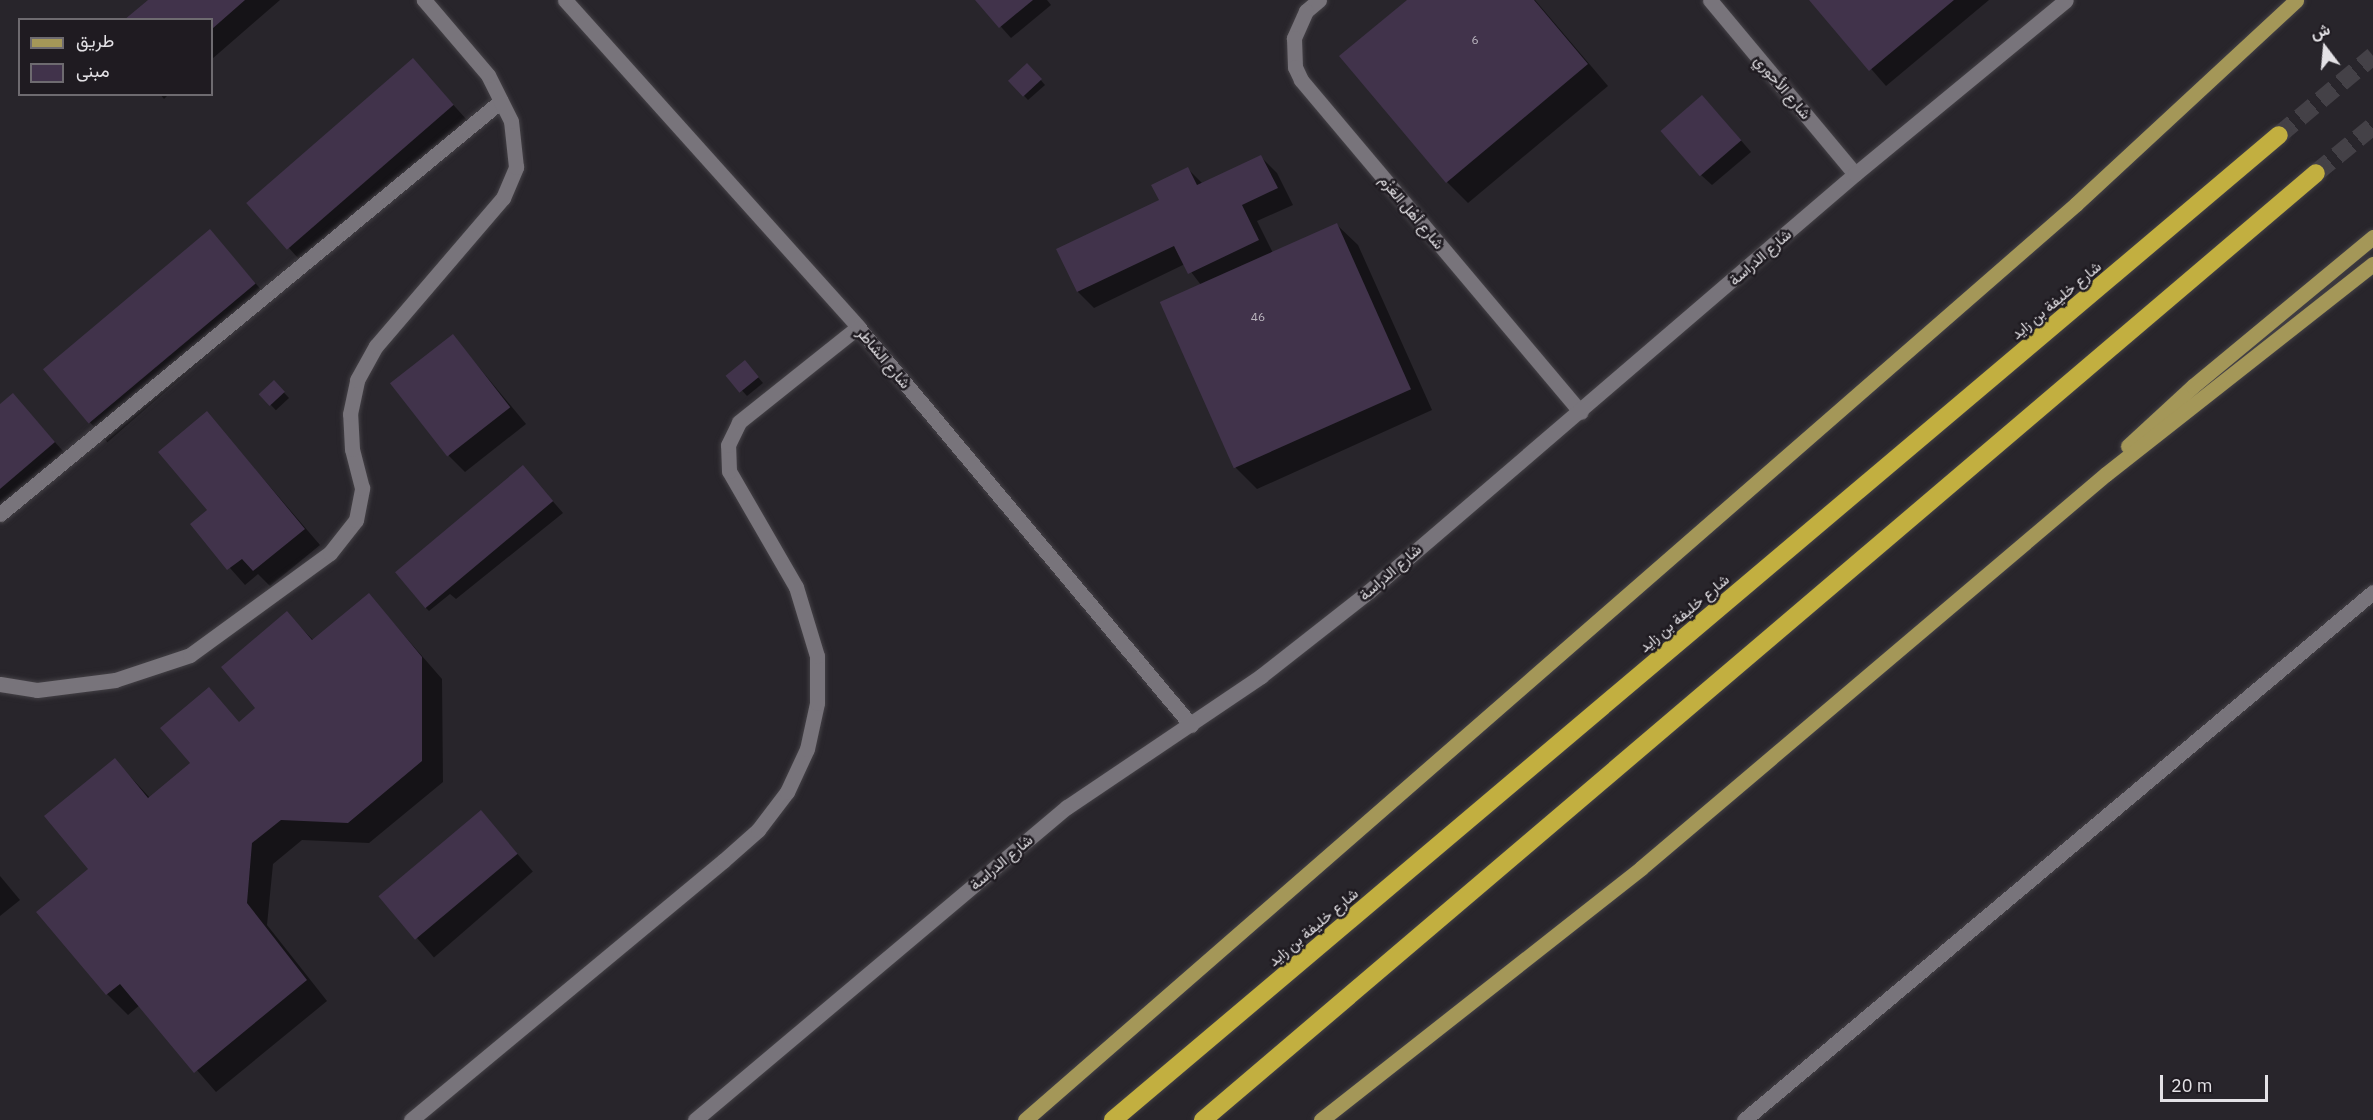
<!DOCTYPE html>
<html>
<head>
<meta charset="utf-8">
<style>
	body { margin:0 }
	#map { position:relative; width:2373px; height:1120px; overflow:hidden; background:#28252b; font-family:"IBM Plex Sans",Vazirmatn,sans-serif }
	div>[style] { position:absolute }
	.shadow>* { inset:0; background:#0007; transform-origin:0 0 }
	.building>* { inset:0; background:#41334b; transform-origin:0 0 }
	.highway-tunnel>* { height:18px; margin-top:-9px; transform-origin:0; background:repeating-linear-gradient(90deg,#444147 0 18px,transparent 0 27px) }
	.roads { filter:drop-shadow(0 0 2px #444146) drop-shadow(0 0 2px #444146) }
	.lane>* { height:15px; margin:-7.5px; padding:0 7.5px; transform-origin:7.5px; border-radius:7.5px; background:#78747b }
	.street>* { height:15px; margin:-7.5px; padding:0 7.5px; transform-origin:7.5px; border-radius:7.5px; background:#78747b }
	.primary>* { height:15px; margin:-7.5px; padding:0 7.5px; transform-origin:7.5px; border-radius:7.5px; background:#a49758 }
	.highway>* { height:18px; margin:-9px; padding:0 9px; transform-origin:9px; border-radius:9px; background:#c2af40 }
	span { translate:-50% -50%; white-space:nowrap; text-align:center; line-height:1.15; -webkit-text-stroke:5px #1f1b21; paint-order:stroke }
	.number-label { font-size:12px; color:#bbb6bf }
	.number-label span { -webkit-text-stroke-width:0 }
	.street-label { font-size:15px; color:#e4e2e6 }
	.legend { position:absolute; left:18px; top:18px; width:195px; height:78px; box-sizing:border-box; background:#1f1b21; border:2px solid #6e6b70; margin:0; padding:8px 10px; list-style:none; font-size:18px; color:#e4e2e6 }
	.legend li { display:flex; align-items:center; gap:12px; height:30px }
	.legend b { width:30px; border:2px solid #6e6b70 }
	.north { position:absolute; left:2295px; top:18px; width:60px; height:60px; -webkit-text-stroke:4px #1f1b21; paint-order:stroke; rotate:344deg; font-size:16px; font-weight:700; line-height:24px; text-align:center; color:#e4e2e6 }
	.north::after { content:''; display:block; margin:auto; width:21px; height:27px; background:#e4e2e6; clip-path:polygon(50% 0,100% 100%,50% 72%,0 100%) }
	.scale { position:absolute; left:2160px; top:1075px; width:108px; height:27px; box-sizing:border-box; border:3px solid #e4e2e6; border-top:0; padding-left:8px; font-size:18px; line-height:21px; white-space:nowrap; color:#e4e2e6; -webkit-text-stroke:4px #1f1b21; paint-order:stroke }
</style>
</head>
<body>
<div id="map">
	<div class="shadow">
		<div style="clip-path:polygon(150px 0,280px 0,212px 59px,212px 20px)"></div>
		<div style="clip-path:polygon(977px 0,1047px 0,1051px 5px,1011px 38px)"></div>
		<div style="clip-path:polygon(1409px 0,1535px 0,1608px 86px,1468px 203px,1447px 182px)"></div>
		<div style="clip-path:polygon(1811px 0,1989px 0,1886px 86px)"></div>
		<div style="left:413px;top:60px;width:84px;height:218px;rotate:48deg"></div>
		<div style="clip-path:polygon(1032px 70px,1045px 85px,1028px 100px,1009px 80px)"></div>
		<div style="clip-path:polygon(160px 94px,169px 94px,164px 99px)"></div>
		<div style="clip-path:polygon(1713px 108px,1751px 152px,1712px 185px,1701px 175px)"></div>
		<div style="clip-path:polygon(1261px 157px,1277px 173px,1293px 205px,1257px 221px,1273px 253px,1337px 225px,1358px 245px,1432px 410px,1257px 489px,1236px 468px,1201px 285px,1185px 264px,1094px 308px,1078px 292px,1058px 250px,1161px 201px,1188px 169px,1203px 184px)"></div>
		<div style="left:210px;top:231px;width:92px;height:216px;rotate:49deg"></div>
		<div style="clip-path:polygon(453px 336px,526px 424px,465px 472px,449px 456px)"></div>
		<div style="clip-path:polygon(750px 368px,763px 383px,747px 396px,729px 376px)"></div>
		<div style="left:274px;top:382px;width:22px;height:18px;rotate:47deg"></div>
		<div style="clip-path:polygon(13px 395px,70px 459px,0 518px,0 406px)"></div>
		<div style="clip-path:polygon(207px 413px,320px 545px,270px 586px,258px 574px,245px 585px,192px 525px,209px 511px)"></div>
		<div style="clip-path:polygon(523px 467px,563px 513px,456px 599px,450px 594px,429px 611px,424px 606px)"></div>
		<div style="clip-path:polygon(369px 595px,442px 679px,443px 782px,369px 843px,302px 840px,273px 864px,267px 925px,327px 1001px,216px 1092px,140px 1005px,128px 1015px,107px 994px,38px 912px,90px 869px,115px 760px,150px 798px,257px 708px,287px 613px,314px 641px)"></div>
		<div style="left:481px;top:812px;width:79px;height:131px;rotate:49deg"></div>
		<div style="clip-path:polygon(0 876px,20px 900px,0 916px)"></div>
	</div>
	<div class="building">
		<div style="clip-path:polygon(148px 0,245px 0,212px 29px,212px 20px,124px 20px)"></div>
		<div style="clip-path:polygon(975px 0,1033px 0,999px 28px)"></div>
		<div style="clip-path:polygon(1407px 0,1534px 0,1588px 64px,1446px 183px,1339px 56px)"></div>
		<div style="clip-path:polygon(1809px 0,1954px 0,1869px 71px)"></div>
		<div style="left:413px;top:58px;width:62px;height:221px;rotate:49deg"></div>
		<div style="left:1027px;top:63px;width:22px;height:26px;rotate:47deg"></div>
		<div style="left:1702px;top:95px;width:60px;height:55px;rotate:49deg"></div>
		<div style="clip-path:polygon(1261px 155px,1278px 188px,1242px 205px,1259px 240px,1188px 274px,1174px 246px,1077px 292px,1056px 249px,1159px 200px,1151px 185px,1188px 167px,1197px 185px)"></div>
		<div style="left:1337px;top:223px;width:182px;height:194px;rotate:66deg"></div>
		<div style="left:210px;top:229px;width:71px;height:218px;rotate:50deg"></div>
		<div style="left:453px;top:334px;width:93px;height:80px;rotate:52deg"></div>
		<div style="left:745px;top:360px;width:22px;height:25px;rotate:51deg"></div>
		<div style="left:274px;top:380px;width:16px;height:21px;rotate:47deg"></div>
		<div style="clip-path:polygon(13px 393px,55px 442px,0 489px,0 404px)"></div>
		<div style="clip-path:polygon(207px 411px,305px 529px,253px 571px,242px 559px,227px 570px,190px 524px,207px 510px,158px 452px)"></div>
		<div style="left:523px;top:465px;width:47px;height:167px;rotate:50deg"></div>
		<div style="clip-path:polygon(369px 593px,422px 657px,422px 761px,348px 823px,281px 820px,252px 843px,247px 903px,307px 980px,194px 1073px,120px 984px,106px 995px,36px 912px,88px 869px,44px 816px,115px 758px,148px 798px,190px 763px,160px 728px,209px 687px,239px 722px,255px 708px,221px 667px,287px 611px,312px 640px)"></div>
		<div style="left:481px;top:810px;width:57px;height:134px;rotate:50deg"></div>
	</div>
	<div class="highway-tunnel">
		<div style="left:2279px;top:135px;width:123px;rotate:-40deg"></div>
		<div style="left:2316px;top:173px;width:74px;rotate:-39.5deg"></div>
	</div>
	<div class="roads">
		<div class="lane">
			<div style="left:1710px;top:0;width:226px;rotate:50.2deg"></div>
			<div style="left:0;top:514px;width:649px;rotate:-39.5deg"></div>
			<div style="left:0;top:684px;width:37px;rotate:9deg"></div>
			<div style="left:37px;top:690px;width:79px;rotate:-7.3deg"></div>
			<div style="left:115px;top:680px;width:79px;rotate:-18.4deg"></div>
			<div style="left:190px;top:655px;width:173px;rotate:-36.1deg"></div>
			<div style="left:330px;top:553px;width:42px;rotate:-51.8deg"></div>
			<div style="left:356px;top:520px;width:33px;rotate:-79deg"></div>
			<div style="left:362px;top:488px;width:40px;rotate:-104.4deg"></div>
			<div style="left:352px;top:449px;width:35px;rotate:-93deg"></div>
			<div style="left:350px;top:414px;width:35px;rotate:-78deg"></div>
			<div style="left:357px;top:380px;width:39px;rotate:-61deg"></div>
			<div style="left:376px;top:346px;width:195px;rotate:-49.4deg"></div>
			<div style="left:503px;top:198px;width:34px;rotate:-67deg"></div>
			<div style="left:516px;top:167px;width:46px;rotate:-96.2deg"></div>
			<div style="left:511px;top:121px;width:51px;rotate:-116.6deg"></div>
			<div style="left:488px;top:75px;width:99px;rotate:-130.5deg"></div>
			<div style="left:411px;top:1120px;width:405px;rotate:-39.7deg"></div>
			<div style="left:723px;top:861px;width:47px;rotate:-41.5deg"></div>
			<div style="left:758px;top:830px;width:48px;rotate:-52.7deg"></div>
			<div style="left:787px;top:792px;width:47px;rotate:-65.1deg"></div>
			<div style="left:807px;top:749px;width:47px;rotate:-77.7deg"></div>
			<div style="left:817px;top:703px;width:47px;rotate:-90deg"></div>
			<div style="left:817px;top:656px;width:72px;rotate:-106.9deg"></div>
			<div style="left:796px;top:587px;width:134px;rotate:-120deg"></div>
			<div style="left:729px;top:471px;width:26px;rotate:-92deg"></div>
			<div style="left:728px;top:445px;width:25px;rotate:-64deg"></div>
			<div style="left:739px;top:422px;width:152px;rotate:-38.6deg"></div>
			<div style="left:1744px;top:1120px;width:821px;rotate:-40.01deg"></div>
		</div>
		<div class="street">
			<div style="left:565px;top:0;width:439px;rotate:48.1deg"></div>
			<div style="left:858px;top:327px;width:519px;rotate:50.08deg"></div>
			<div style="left:1319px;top:0;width:17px;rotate:140deg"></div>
			<div style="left:1306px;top:11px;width:30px;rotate:114deg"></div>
			<div style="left:1294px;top:38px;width:29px;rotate:88deg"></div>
			<div style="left:1295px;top:67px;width:14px;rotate:65deg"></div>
			<div style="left:1301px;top:80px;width:434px;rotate:49.9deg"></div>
			<div style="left:695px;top:1120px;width:486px;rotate:-40.1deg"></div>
			<div style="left:1067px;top:807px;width:234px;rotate:-34deg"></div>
			<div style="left:1261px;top:676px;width:136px;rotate:-38.1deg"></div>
			<div style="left:1368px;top:592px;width:642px;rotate:-40.64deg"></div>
			<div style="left:1855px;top:174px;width:273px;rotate:-39.5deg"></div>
		</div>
		<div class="primary">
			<div style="left:2128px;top:446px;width:88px;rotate:-42.7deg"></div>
			<div style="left:2193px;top:386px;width:234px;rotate:-39.6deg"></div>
			<div style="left:1025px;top:1120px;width:1394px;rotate:-41.07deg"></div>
			<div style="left:2076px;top:204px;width:300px;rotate:-42.8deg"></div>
			<div style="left:1321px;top:1120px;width:407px;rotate:-38.2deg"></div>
			<div style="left:1641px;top:868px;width:609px;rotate:-40.28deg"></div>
			<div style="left:2106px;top:474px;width:340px;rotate:-38.2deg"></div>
		</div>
		<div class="highway">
			<div style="left:1113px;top:1120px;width:1526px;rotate:-40.19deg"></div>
			<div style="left:1203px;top:1120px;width:1461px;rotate:-40.39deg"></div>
		</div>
	</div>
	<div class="number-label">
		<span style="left:1475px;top:40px">6</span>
		<span style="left:1258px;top:317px">46</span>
	</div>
	<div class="street-label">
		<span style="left:1783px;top:87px;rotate:50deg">شارع الأحوري</span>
		<span style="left:1412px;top:212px;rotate:50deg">شارع أهْل العَزْم</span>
		<span style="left:1760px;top:257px;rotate:-41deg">شارع الدراسة</span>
		<span style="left:2056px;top:300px;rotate:-40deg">شارع خليفة بن زايد</span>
		<span style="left:884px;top:358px;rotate:50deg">شارع الشاطر</span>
		<span style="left:1390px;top:572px;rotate:-41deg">شارع الدراسة</span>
		<span style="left:1684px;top:613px;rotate:-40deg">شارع خليفة بن زايد</span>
		<span style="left:1001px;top:862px;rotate:-40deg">شارع الدراسة</span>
		<span style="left:1313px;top:927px;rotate:-40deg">شارع خليفة بن زايد</span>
	</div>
	<ul class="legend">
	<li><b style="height:8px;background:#a49758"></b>طريق</li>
	<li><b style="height:16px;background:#41334b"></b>مبنى</li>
	</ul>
	<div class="north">ش</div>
	<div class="scale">20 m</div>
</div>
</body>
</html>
